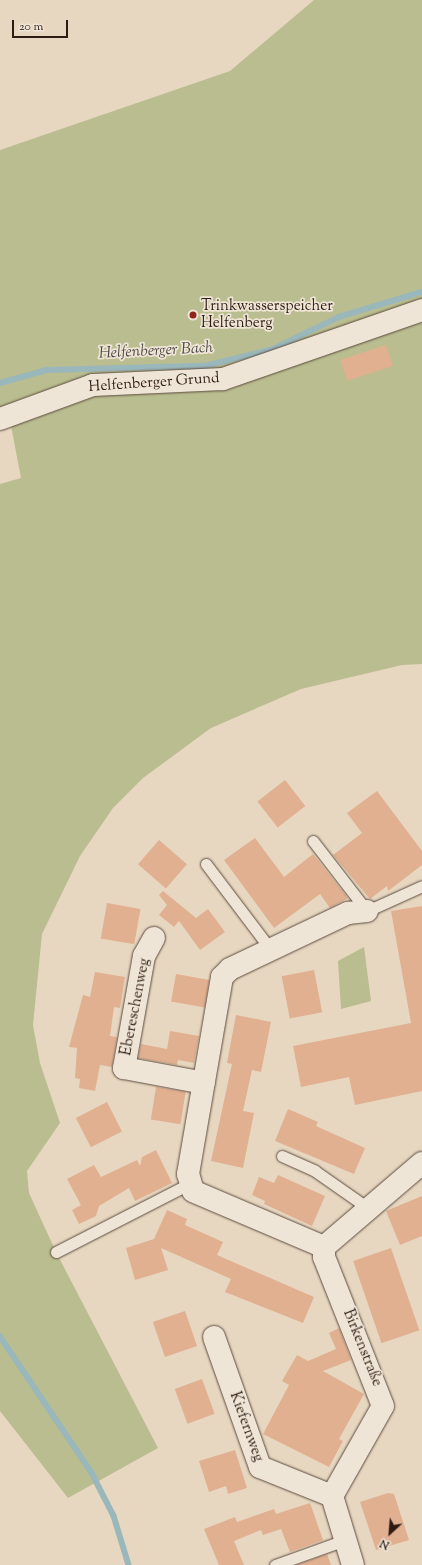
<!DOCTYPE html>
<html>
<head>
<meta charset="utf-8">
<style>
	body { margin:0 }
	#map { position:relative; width:422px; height:1565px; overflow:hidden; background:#e7d7c0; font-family:"Sorts Mill Goudy",serif }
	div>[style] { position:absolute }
	.green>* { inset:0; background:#babd8f }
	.stream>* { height:5.5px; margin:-2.75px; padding:0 2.75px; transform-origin:2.75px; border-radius:2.75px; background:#9ab7bb }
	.building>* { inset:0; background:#e1b091; transform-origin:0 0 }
	.roads { filter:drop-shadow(0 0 1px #5c4b3f) drop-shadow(0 0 1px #5c4b3f) }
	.service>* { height:11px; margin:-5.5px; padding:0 5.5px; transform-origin:5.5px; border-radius:5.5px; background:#efe5d6 }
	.minor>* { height:22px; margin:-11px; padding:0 11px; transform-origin:11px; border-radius:11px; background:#efe5d6 }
	.dots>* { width:11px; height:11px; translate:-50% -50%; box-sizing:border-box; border:2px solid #efe5d6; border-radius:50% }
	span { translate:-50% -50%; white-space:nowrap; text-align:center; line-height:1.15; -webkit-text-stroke:3.5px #efe5d6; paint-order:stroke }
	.poi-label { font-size:15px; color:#2e1c14 }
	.left { translate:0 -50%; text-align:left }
	.street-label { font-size:15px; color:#2e1c14 }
	.water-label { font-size:16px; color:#4e4a46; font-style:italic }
	.north { position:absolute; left:370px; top:1513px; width:40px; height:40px; -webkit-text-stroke:3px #efe5d6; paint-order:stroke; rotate:206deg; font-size:11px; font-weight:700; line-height:16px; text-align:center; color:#2e1c14 }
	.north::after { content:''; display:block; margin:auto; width:14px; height:18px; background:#2e1c14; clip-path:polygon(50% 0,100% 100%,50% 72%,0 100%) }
	.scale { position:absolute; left:12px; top:20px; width:56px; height:18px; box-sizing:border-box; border:2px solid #2e1c14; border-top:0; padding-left:5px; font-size:12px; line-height:14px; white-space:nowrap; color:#2e1c14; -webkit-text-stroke:3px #efe5d6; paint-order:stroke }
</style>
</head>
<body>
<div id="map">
	<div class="green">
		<div style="clip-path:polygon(314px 0,422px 0,422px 664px,402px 665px,301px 689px,211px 728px,143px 778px,113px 808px,80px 856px,42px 934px,33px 1025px,40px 1063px,60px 1123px,27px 1171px,29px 1193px,56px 1252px,158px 1448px,68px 1498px,0 1411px,0 484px,21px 478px,9px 415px,0 419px,0 150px,230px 71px)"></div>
		<div style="clip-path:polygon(364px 947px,371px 1001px,341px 1009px,338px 961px)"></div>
	</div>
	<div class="stream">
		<div style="left:0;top:383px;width:49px;rotate:-15.5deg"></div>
		<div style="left:47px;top:370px;width:158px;rotate:-1.5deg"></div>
		<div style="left:205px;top:366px;width:70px;rotate:-14deg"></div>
		<div style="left:273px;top:349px;width:73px;rotate:-25.9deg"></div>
		<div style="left:339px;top:317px;width:87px;rotate:-16.8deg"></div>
		<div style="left:0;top:1336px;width:165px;rotate:56.1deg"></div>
		<div style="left:92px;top:1473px;width:48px;rotate:62.9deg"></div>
		<div style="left:114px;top:1516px;width:51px;rotate:73deg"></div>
	</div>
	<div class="building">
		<div style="left:386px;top:345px;width:22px;height:48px;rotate:72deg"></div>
		<div style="left:285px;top:780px;width:33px;height:35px;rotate:52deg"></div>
		<div style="clip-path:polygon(377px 791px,422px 851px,422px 865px,388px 891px,387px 886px,370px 899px,333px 855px,362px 833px,347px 813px)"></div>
		<div style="clip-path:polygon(255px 838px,284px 877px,313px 854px,348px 898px,330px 908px,320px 894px,274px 928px,224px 860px)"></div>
		<div style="left:159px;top:840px;width:37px;height:32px;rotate:41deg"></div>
		<div style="clip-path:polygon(163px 891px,196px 918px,208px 909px,225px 932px,200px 950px,179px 921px,174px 927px,159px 915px,167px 905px,159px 895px)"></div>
		<div style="left:107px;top:903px;width:34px;height:36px;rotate:10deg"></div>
		<div style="clip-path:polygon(422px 906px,422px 1091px,355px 1105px,349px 1077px,301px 1087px,293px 1046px,411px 1023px,391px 911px)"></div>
		<div style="left:314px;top:970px;width:43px;height:33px;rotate:79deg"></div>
		<div style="clip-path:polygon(95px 972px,125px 977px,120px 1008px,114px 1007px,110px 1036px,117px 1037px,112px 1067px,100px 1065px,95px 1091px,79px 1088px,80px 1079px,75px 1078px,77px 1048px,69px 1047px,83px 995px,90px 997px)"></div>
		<div style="left:176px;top:974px;width:34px;height:28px;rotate:10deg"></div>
		<div style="clip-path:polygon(236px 1015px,271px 1022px,261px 1072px,252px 1070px,243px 1111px,254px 1113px,243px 1168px,211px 1161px,232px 1064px,227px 1063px)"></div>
		<div style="clip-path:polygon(170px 1031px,199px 1036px,194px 1063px,178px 1060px,177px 1065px,138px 1058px,141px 1044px,167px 1049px)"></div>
		<div style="left:156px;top:1087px;width:30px;height:33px;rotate:9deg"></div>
		<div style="left:107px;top:1102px;width:33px;height:35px;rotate:63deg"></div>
		<div style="clip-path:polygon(288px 1109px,318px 1122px,316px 1126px,365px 1148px,354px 1174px,275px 1141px)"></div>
		<div style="clip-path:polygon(156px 1150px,172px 1183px,135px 1201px,129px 1188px,99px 1206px,96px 1216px,79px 1224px,72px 1210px,81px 1205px,67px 1179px,94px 1165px,101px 1177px,137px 1160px,140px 1166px,142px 1157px)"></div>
		<div style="clip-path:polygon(278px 1175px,325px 1196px,312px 1226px,264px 1204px,265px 1201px,252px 1195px,259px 1177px,274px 1183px)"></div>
		<div style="clip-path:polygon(422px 1196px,422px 1236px,400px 1245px,386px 1211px)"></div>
		<div style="clip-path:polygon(167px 1210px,187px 1219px,185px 1225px,223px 1242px,217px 1255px,314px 1297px,303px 1323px,225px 1292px,231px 1279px,161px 1248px,168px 1270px,135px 1280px,126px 1248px,154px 1239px)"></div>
		<div style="left:391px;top:1248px;width:87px;height:40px;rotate:71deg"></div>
		<div style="left:185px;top:1311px;width:37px;height:34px;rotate:71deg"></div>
		<div style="clip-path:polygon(339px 1328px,351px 1360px,323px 1371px,364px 1394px,339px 1439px,343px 1441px,329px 1467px,263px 1434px,289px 1385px,282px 1381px,297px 1355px,308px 1361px,336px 1349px,329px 1333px)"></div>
		<div style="left:202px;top:1379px;width:37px;height:29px;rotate:70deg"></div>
		<div style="clip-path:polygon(235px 1450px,247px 1488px,228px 1494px,226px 1486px,209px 1492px,199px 1461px)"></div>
		<div style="clip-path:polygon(388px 1493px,394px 1494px,409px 1540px,376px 1550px,360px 1502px)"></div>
		<div style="clip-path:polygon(310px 1503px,323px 1540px,290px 1552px,281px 1529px,263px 1535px,261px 1530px,234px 1541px,244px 1565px,219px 1565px,204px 1529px,235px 1517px,237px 1522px,274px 1509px,276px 1514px)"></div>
		<div style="clip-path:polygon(327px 1554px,331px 1565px,296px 1565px)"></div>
	</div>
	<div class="roads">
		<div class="service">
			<div style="left:313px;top:841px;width:88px;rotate:52.4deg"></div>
			<div style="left:367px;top:911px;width:60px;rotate:-24.4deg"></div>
			<div style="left:206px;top:864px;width:108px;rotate:52.9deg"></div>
			<div style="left:282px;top:1156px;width:36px;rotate:24deg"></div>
			<div style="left:315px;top:1171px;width:65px;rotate:34.9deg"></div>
			<div style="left:56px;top:1252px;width:152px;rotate:-27.1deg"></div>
			<div style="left:275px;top:1565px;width:74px;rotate:-19.7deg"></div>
		</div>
		<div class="minor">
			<div style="left:0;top:419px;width:99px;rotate:-20.1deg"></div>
			<div style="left:93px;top:385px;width:130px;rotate:-2.6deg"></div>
			<div style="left:223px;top:379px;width:211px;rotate:-19.1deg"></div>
			<div style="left:154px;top:938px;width:21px;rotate:119deg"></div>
			<div style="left:144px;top:956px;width:114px;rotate:100.1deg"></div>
			<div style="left:124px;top:1068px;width:81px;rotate:10.6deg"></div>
			<div style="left:324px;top:1247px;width:142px;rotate:-156.9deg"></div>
			<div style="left:193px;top:1191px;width:18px;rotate:-106deg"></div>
			<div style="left:188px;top:1174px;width:200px;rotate:-80.2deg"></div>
			<div style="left:222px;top:977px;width:11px;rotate:-45deg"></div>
			<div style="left:230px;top:969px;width:131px;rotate:-25.4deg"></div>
			<div style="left:348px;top:913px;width:19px;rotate:-6deg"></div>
			<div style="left:214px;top:1337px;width:138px;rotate:70.5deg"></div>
			<div style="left:260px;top:1467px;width:78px;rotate:21.9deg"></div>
			<div style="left:353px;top:1565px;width:72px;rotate:-106.9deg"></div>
			<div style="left:332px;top:1496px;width:103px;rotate:-60.5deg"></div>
			<div style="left:383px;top:1406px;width:160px;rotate:-111.6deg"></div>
			<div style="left:324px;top:1257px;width:10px;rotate:-90deg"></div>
			<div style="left:324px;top:1247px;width:129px;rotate:-40.6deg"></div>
		</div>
	</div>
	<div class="dots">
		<div style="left:193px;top:315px;background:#8f2418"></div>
	</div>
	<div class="poi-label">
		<span class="left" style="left:201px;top:315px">Trinkwasserspeicher<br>Helfenberg</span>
	</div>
	<div class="street-label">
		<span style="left:154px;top:383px;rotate:-4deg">Helfenberger Grund</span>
		<span style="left:136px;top:1007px;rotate:-79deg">Ebereschenweg</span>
		<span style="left:362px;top:1348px;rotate:68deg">Birkenstraße</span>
		<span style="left:246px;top:1427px;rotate:70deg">Kiefernweg</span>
	</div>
	<div class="water-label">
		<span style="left:156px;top:352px;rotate:-3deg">Helfenberger Bach</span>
	</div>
	<div class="north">N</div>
	<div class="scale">20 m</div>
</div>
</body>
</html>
